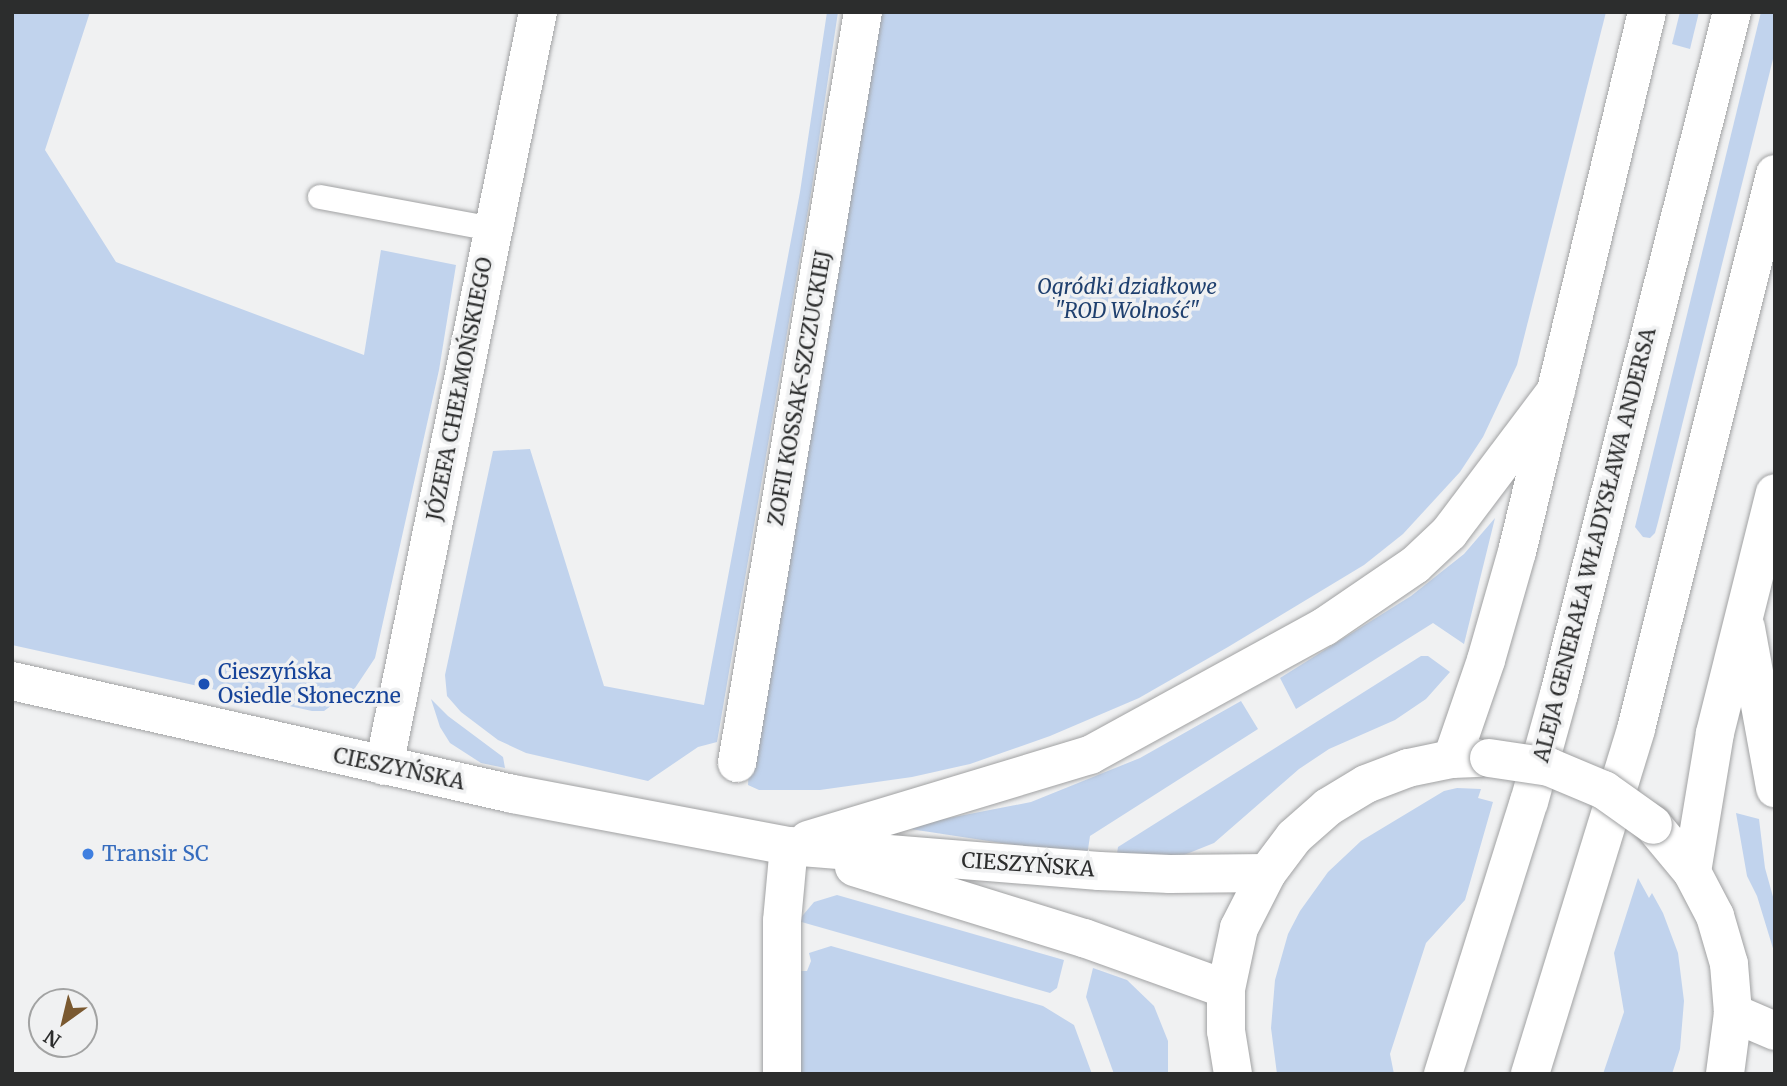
<!DOCTYPE html>
<html>
<head>
<meta charset="utf-8">
<style>
	body { margin:0 }
	#map { position:relative; width:1787px; height:1086px; overflow:hidden; background:#f0f1f2; font-family:Merriweather,serif }
	div>[style] { position:absolute }
	.green>* { inset:0; background:#c1d3ed }
	.roads { filter:drop-shadow(0 0 2px #a1a2a3) drop-shadow(0 0 2px #a1a2a3) }
	.lane>* { height:24px; margin:-12px; padding:0 12px; transform-origin:12px; border-radius:12px; background:#fff }
	.street>* { height:38px; margin:-19px; padding:0 19px; transform-origin:19px; border-radius:19px; background:#fff }
	.secondary>* { height:38px; margin:-19px; padding:0 19px; transform-origin:19px; border-radius:19px; background:#fff }
	.bridges { filter:drop-shadow(0 0 2px #a1a2a3) drop-shadow(0 0 2px #a1a2a3) }
	.secondary-bridge>* { height:38px; margin:-19px; padding:0 19px; transform-origin:19px; border-radius:19px; background:#fff }
	.dots>* { width:19px; height:19px; translate:-50% -50%; box-sizing:border-box; border:4px solid #f0f1f2; border-radius:50% }
	span { translate:-50% -50%; white-space:nowrap; text-align:center; line-height:1.15; -webkit-text-stroke:7px #f0f1f2; paint-order:stroke }
	.park-label { font-size:21px; color:#1f406f; font-style:italic }
	.street-label { font-size:21px; color:#2c2d2d }
	.transit-label { font-size:21px; color:#164399 }
	.left { translate:0 -50%; text-align:left }
	.shop-label { font-size:21px; color:#366cbe }
	.frame { position:absolute; inset:0; border:14px solid #2c2d2d; pointer-events:none }
	.north { position:absolute; left:28px; top:988px; width:70px; height:70px; box-sizing:border-box; background:#f0f1f2; border:2px solid #a2a3a3; border-radius:50%; rotate:214deg; font-size:19px; font-weight:700; line-height:28px; text-align:center; color:#2c2d2d }
	.north::after { content:''; display:block; margin:auto; width:24px; height:32px; background:#7a5930; clip-path:polygon(50% 0,100% 100%,50% 72%,0 100%) }
</style>
</head>
<body>
<div id="map">
	<div class="green">
		<div style="clip-path:polygon(12px 12px,90px 12px,45px 150px,116px 262px,364px 355px,381px 250px,456px 265px,439px 370px,375px 658px,355px 688px,324px 711px,312px 711px,12px 645px)"></div>
		<div style="clip-path:polygon(827px 12px,838px 12px,811px 193px,717px 742px,698px 747px,648px 781px,526px 753px,498px 740px,461px 712px,447px 696px,445px 675px,493px 451px,530px 449px,604px 686px,704px 705px,800px 192px)"></div>
		<div style="clip-path:polygon(879px 12px,1606px 12px,1517px 365px,1483px 437px,1460px 472px,1403px 534px,1364px 565px,1228px 647px,1139px 698px,1050px 736px,970px 764px,912px 777px,820px 790px,759px 790px,748px 785px,749px 766px)"></div>
		<div style="clip-path:polygon(1680px 12px,1699px 12px,1690px 49px,1672px 44px)"></div>
		<div style="clip-path:polygon(1761px 12px,1775px 12px,1775px 51px,1658px 522px,1655px 533px,1650px 538px,1643px 537px,1635px 527px)"></div>
		<div style="clip-path:polygon(1495px 518px,1464px 644px,1433px 623px,1296px 709px,1280px 678px,1411px 596px,1464px 554px)"></div>
		<div style="clip-path:polygon(1421px 656px,1428px 656px,1450px 672px,1426px 699px,1395px 720px,1329px 749px,1299px 769px,1214px 843px,1179px 857px,1116px 860px,1118px 847px)"></div>
		<div style="clip-path:polygon(431px 699px,448px 716px,503px 757px,505px 768px,481px 763px,450px 743px,440px 727px)"></div>
		<div style="clip-path:polygon(1241px 701px,1258px 729px,1090px 836px,1087px 856px,910px 829px,913px 825px,1031px 802px,1140px 758px)"></div>
		<div style="clip-path:polygon(1457px 788px,1481px 789px,1478px 798px,1493px 802px,1465px 900px,1426px 943px,1390px 1054px,1394px 1074px,1277px 1074px,1271px 1028px,1275px 980px,1288px 934px,1300px 911px,1328px 872px,1361px 841px,1444px 791px)"></div>
		<div style="clip-path:polygon(1736px 813px,1759px 819px,1765px 868px,1775px 904px,1775px 955px,1757px 896px,1747px 876px)"></div>
		<div style="clip-path:polygon(1638px 878px,1649px 898px,1652px 893px,1663px 913px,1678px 953px,1684px 1001px,1680px 1049px,1672px 1074px,1603px 1074px,1624px 1012px,1614px 953px)"></div>
		<div style="clip-path:polygon(837px 895px,1064px 960px,1057px 988px,1050px 993px,798px 921px,814px 902px)"></div>
		<div style="clip-path:polygon(831px 946px,1043px 1006px,1074px 1025px,1092px 1074px,797px 1074px,795px 971px,807px 971px,811px 961px,809px 953px)"></div>
		<div style="clip-path:polygon(1093px 968px,1127px 980px,1154px 1006px,1168px 1041px,1168px 1074px,1114px 1074px,1086px 997px)"></div>
	</div>
	<div class="roads">
		<div class="lane">
			<div style="left:320px;top:197px;width:175px;rotate:10.5deg"></div>
		</div>
		<div class="street">
			<div style="left:737px;top:763px;width:761px;rotate:-80.48deg"></div>
			<div style="left:384px;top:766px;width:770px;rotate:-78.46deg"></div>
			<div style="left:782px;top:1074px;width:153px;rotate:-90deg"></div>
			<div style="left:782px;top:921px;width:75px;rotate:-84.7deg"></div>
		</div>
		<div class="secondary">
			<div style="left:1746px;top:628px;width:163px;rotate:79.7deg"></div>
			<div style="left:12px;top:681px;width:514px;rotate:12.71deg"></div>
			<div style="left:513px;top:794px;width:281px;rotate:10.7deg"></div>
			<div style="left:789px;top:846px;width:311px;rotate:4.6deg"></div>
			<div style="left:1099px;top:871px;width:71px;rotate:2.4deg"></div>
			<div style="left:1170px;top:874px;width:97px;rotate:-0.6deg"></div>
			<div style="left:1452px;top:759px;width:105px;rotate:-71deg"></div>
			<div style="left:1486px;top:660px;width:112px;rotate:-74deg"></div>
			<div style="left:1517px;top:552px;width:555px;rotate:-76.46deg"></div>
			<div style="left:1653px;top:825px;width:61px;rotate:50.3deg"></div>
			<div style="left:1692px;top:872px;width:50px;rotate:62.4deg"></div>
			<div style="left:1715px;top:916px;width:50px;rotate:73.7deg"></div>
			<div style="left:1729px;top:964px;width:49px;rotate:85.3deg"></div>
			<div style="left:1733px;top:1013px;width:62px;rotate:97.5deg"></div>
			<div style="left:808px;top:840px;width:295px;rotate:-16.8deg"></div>
			<div style="left:1090px;top:755px;width:267px;rotate:-28.7deg"></div>
			<div style="left:1324px;top:627px;width:110px;rotate:-34.3deg"></div>
			<div style="left:1415px;top:565px;width:47px;rotate:-43.3deg"></div>
			<div style="left:1449px;top:533px;width:178px;rotate:-53deg"></div>
			<div style="left:854px;top:867px;width:241px;rotate:17.2deg"></div>
			<div style="left:1084px;top:938px;width:151px;rotate:19.8deg"></div>
			<div style="left:1692px;top:872px;width:141px;rotate:-80.6deg"></div>
			<div style="left:1715px;top:733px;width:247px;rotate:-76deg"></div>
			<div style="left:1733px;top:1013px;width:46px;rotate:23.2deg"></div>
			<div style="left:1233px;top:1074px;width:44px;rotate:-99.2deg"></div>
			<div style="left:1226px;top:1031px;width:42px;rotate:-90deg"></div>
			<div style="left:1226px;top:989px;width:62px;rotate:-78deg"></div>
			<div style="left:1239px;top:928px;width:62px;rotate:-63deg"></div>
			<div style="left:1267px;top:873px;width:45px;rotate:-53.1deg"></div>
			<div style="left:1294px;top:837px;width:45px;rotate:-41.4deg"></div>
			<div style="left:1328px;top:807px;width:44px;rotate:-31.2deg"></div>
			<div style="left:1366px;top:784px;width:45px;rotate:-20.9deg"></div>
			<div style="left:1408px;top:768px;width:45px;rotate:-11.6deg"></div>
			<div style="left:1452px;top:759px;width:25px;rotate:-2deg"></div>
			<div style="left:1443px;top:1074px;width:285px;rotate:-72.5deg"></div>
			<div style="left:1529px;top:802px;width:112px;rotate:-74.5deg"></div>
			<div style="left:1559px;top:694px;width:704px;rotate:-75.77deg"></div>
			<div style="left:1530px;top:1074px;width:361px;rotate:-72.9deg"></div>
			<div style="left:1636px;top:729px;width:572px;rotate:-75.94deg"></div>
		</div>
	</div>
	<div class="bridges">
		<div class="secondary-bridge">
			<div style="left:1489px;top:758px;width:61px;rotate:8.5deg"></div>
			<div style="left:1549px;top:767px;width:60px;rotate:22.7deg"></div>
			<div style="left:1604px;top:790px;width:60px;rotate:35.5deg"></div>
		</div>
	</div>
	<div class="dots">
		<div style="left:204px;top:684px;background:#1a4fb4"></div>
		<div style="left:88px;top:854px;background:#3f7fe0"></div>
	</div>
	<div class="park-label">
		<span style="left:1127px;top:299px">Ogródki działkowe<br>"ROD Wolność"</span>
	</div>
	<div class="street-label">
		<span style="left:800px;top:388px;rotate:-80deg">ZOFII KOSSAK-SZCZUCKIEJ</span>
		<span style="left:460px;top:389px;rotate:-79deg">JÓZEFA CHEŁMOŃSKIEGO</span>
		<span style="left:1595px;top:545px;rotate:-76deg">ALEJA GENERAŁA WŁADYSŁAWA ANDERSA</span>
		<span style="left:399px;top:769px;rotate:12deg">CIESZYŃSKA</span>
		<span style="left:1028px;top:865px;rotate:4deg">CIESZYŃSKA</span>
	</div>
	<div class="transit-label">
		<span class="left" style="left:218px;top:684px">Cieszyńska<br>Osiedle Słoneczne</span>
	</div>
	<div class="shop-label">
		<span class="left" style="left:102px;top:854px">Transir SC</span>
	</div>
	<div class="frame"></div>
	<div class="north">N</div>
</div>
</body>
</html>
